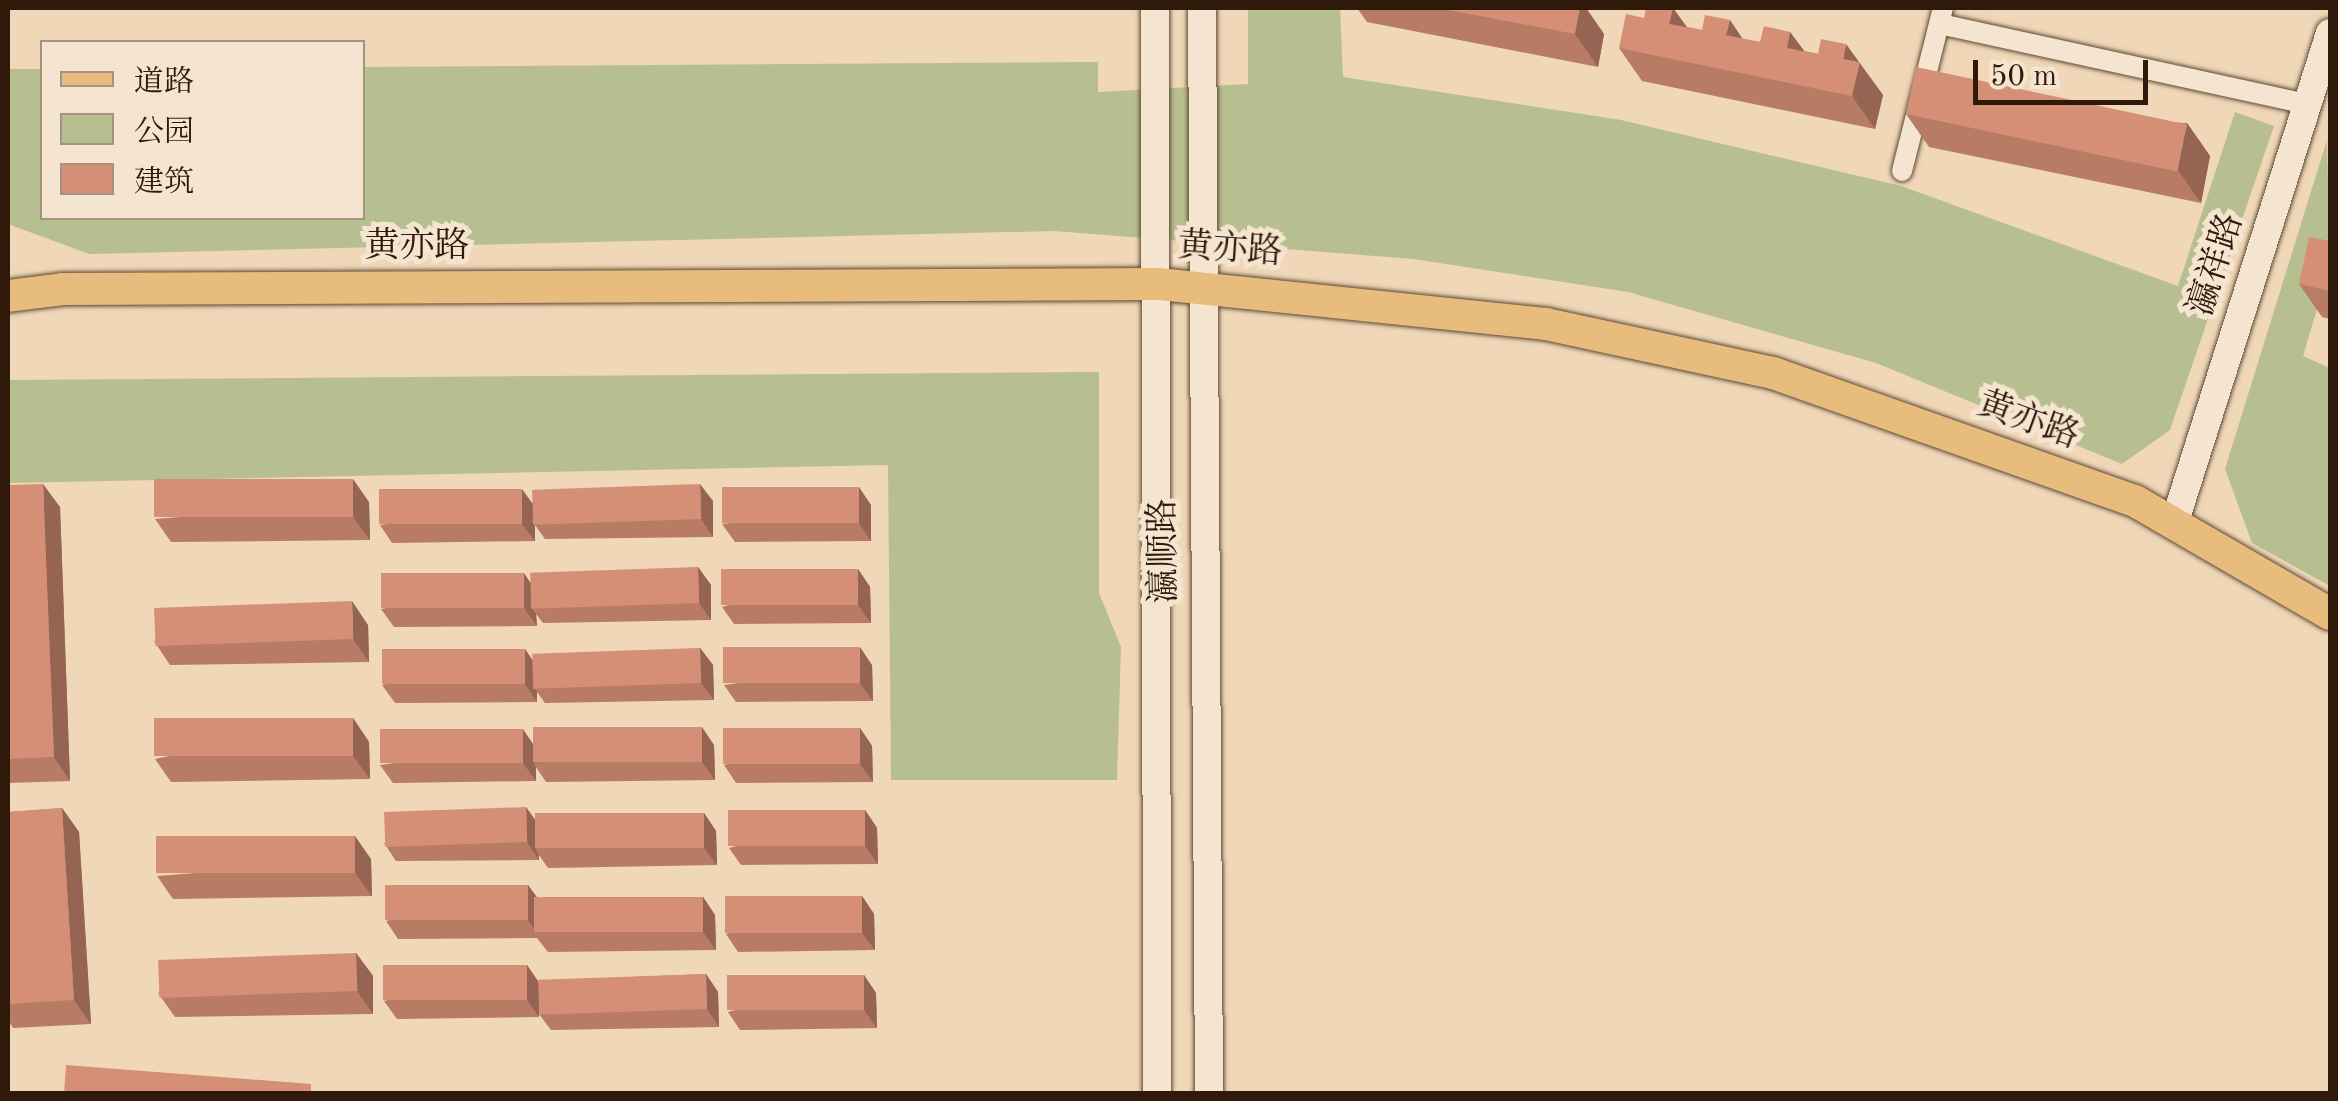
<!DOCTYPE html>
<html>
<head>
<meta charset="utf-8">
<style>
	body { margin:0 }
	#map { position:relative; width:2338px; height:1101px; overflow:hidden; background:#efd7b7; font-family:"Old Standard TT","Noto Serif SC",serif }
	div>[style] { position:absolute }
	.green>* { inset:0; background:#b7bf90 }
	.roads { filter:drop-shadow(0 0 2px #5e4835) drop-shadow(0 0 2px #5e4835) }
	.street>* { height:20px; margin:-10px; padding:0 10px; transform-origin:10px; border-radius:10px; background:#f5e5d0 }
	.secondary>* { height:28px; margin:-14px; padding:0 14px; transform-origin:14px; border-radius:14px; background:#f5e5d0 }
	.primary>* { height:32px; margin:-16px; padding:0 16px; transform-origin:16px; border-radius:16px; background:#e8bc7c }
	.wall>* { inset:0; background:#b87b66 }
	.shaded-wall>* { inset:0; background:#966453 }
	.building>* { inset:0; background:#d68f77; transform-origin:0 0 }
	span { translate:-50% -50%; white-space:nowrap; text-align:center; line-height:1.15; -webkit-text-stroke:10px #f5e5d0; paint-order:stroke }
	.street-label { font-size:35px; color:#2e190a }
	.frame { position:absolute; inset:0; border:10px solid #2e190a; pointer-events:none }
	.legend { position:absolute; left:40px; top:40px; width:325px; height:180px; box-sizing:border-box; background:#f5e5d0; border:2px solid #a59381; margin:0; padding:12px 18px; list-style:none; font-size:30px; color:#2e190a }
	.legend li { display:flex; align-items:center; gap:20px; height:50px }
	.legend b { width:50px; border:2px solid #a59381 }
	.scale { position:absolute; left:1973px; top:60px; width:175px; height:45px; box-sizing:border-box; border:5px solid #2e190a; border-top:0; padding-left:12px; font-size:30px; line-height:35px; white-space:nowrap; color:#2e190a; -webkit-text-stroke:8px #f5e5d0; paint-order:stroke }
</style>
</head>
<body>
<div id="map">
	<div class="green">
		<div style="clip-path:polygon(1248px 8px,1340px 8px,1343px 77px,1621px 120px,1901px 186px,2178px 286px,2235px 112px,2274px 126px,2170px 430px,2122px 464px,1876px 363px,1628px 292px,1413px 259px,1054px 231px,89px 254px,8px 224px,8px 69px,42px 69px,42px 218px,362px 218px,363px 67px,1098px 62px,1098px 92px,1248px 84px)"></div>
		<div style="clip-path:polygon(2327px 140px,2330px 266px,2303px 356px,2330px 368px,2330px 586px,2252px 543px,2225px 469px)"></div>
		<div style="clip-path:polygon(1099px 372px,1099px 593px,1121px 647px,1117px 780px,891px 780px,888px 465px,8px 483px,8px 380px)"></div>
	</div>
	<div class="roads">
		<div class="street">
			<div style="left:1940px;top:24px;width:377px;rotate:12.3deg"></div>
			<div style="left:1902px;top:171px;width:168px;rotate:-75.9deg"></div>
		</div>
		<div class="secondary">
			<div style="left:1155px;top:8px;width:1086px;rotate:89.89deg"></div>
			<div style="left:1202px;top:8px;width:1086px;rotate:89.63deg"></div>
			<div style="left:2175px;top:521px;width:512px;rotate:-72.38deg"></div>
		</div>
		<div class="primary">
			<div style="left:8px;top:296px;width:55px;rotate:-7.3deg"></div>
			<div style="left:63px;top:289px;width:1096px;rotate:-0.26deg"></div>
			<div style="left:1159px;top:284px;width:389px;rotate:5.9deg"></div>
			<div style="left:1546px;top:324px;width:232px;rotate:12.2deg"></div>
			<div style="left:1773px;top:373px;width:384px;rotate:19.5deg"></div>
			<div style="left:2135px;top:501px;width:225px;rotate:30.1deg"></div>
		</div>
	</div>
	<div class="wall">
		<div style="clip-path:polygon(1357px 8px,1586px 8px,1604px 34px,1598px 67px,1367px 22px)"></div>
		<div style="clip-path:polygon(1673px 8px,1687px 27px,1702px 30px,1730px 20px,1742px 39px,1760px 42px,1790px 32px,1804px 51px,1858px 62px,1883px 95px,1875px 129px,1642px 81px,1619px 48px,1644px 18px)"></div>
		<div style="clip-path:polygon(1906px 114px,2187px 123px,2210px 156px,2201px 203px,1929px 147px)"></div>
		<div style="clip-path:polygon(2330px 241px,2330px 319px,2322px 317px,2299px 284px)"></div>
		<div style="clip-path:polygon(8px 485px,60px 507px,70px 781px,8px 783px)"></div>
		<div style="clip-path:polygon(713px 501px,713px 537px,545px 539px,535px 525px,535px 541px,392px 543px,380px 525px,532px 503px)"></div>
		<div style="clip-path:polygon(369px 502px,370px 540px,171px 542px,155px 519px)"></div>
		<div style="clip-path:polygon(871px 505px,871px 541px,735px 542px,722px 524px)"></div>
		<div style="clip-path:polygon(698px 567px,711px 585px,711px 620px,543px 623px,536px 614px,537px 626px,394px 627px,381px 609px,530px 582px)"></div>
		<div style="clip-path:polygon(858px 569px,870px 587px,871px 623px,734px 624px,722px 607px)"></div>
		<div style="clip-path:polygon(368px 625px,369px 662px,170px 665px,154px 641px)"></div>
		<div style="clip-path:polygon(700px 648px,713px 665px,714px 700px,545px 703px,537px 692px,537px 702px,395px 703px,382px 685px,525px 649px,532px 660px)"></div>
		<div style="clip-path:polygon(872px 665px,873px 701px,736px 702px,724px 685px)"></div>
		<div style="clip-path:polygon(353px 718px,369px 742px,370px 779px,171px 782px,155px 759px)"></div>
		<div style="clip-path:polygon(860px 728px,872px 746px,873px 782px,736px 783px,724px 765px)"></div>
		<div style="clip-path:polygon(533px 744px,714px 745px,715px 780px,546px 782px,536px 767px,536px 781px,393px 783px,380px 765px)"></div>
		<div style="clip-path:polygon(62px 808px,79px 832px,91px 1024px,13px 1028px,8px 1020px,8px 812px)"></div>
		<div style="clip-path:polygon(865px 810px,877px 828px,878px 864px,741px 865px,729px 848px)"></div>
		<div style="clip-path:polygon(704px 813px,716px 831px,717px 865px,548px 868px,539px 855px,539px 860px,396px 861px,384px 843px,535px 820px)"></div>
		<div style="clip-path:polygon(371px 859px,372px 896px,173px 899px,157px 876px)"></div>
		<div style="clip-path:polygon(528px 885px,538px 899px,703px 897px,715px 915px,716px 950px,548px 952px,537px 938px,398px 939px,386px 921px)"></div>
		<div style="clip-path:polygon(862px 896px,874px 914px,875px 950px,738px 952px,726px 934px)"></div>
		<div style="clip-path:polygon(356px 953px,373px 976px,373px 1014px,175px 1017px,158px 993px)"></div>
		<div style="clip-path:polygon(527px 965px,538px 981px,706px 974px,718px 992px,719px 1027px,551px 1030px,539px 1014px,539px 1017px,397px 1019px,384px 1001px)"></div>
		<div style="clip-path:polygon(864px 975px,876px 993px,877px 1028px,740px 1030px,728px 1012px)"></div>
	</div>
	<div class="shaded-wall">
		<div style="clip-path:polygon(1572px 8px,1586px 8px,1604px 34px,1598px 67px,1575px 34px)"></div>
		<div style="clip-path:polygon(1673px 8px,1696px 40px,1669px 24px)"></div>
		<div style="clip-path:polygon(1730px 20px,1752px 53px,1726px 35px)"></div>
		<div style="clip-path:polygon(1790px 32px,1814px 64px,1787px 48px)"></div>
		<div style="clip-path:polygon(1846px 44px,1883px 95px,1875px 129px,1852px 96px,1843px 59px)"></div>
		<div style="clip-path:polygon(2187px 123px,2210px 156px,2201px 203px,2178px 170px)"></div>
		<div style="clip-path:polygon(353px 479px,369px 502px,370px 540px,353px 517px)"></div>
		<div style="clip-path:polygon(43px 484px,60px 507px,70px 781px,54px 757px)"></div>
		<div style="clip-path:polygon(700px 484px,713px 501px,713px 537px,701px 519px)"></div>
		<div style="clip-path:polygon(859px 487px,871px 505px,871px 541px,859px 523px)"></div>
		<div style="clip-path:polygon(522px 489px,535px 507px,532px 521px,535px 525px,535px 541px,522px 524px)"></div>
		<div style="clip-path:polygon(698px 567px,711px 585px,711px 620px,699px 603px)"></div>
		<div style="clip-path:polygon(858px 569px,870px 587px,871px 623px,858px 605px)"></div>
		<div style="clip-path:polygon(524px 573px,536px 591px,530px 605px,536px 614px,537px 626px,524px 608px)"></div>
		<div style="clip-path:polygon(352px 601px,368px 625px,369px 662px,353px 639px)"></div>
		<div style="clip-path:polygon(860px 647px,872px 665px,873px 701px,860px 683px)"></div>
		<div style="clip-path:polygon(700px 648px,713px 665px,714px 700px,701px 683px)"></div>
		<div style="clip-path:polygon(525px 649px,537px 667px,533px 685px,537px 692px,537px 702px,525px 684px)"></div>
		<div style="clip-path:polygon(353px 718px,369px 742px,370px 779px,353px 756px)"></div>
		<div style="clip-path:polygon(702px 727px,714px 745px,715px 780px,702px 762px)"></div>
		<div style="clip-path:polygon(860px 728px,872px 746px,873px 782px,860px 764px)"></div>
		<div style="clip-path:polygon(523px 729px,535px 747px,534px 765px,536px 767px,536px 781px,523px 763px)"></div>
		<div style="clip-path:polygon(526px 807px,539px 825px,536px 850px,539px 855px,539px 860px,527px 842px)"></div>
		<div style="clip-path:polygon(62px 808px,79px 832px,91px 1024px,74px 1000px)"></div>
		<div style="clip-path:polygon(865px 810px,877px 828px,878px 864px,865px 846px)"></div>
		<div style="clip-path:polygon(704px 813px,716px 831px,717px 865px,704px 848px)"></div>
		<div style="clip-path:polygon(355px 836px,371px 859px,372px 896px,355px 873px)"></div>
		<div style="clip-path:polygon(528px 885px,541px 903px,538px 934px,528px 920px)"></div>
		<div style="clip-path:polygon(862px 896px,874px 914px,875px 950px,862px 933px)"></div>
		<div style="clip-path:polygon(703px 897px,715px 915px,716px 950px,703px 932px)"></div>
		<div style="clip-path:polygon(356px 953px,373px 976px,373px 1014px,357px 991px)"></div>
		<div style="clip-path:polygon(527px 965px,539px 983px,539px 1017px,527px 1000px)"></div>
		<div style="clip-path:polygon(706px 974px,718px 992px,719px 1027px,707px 1009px)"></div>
		<div style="clip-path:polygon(864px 975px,876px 993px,877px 1028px,864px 1010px)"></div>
	</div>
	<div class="building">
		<div style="clip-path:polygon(1438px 8px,1580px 8px,1575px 34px)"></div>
		<div style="clip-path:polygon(1646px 8px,1673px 8px,1669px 24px,1702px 30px,1705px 15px,1730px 20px,1726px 35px,1760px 42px,1764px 26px,1790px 32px,1787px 48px,1818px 54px,1821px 39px,1846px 44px,1843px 59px,1860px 62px,1852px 96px,1619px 48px,1626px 14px,1644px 18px)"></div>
		<div style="left:1916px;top:67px;width:277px;height:48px;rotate:12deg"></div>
		<div style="clip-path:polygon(2309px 237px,2330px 241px,2330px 291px,2299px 284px)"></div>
		<div style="left:353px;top:479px;width:38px;height:199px;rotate:90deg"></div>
		<div style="clip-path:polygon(43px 484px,54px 757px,8px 759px,8px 485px)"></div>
		<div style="left:700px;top:484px;width:35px;height:168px;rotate:88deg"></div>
		<div style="left:859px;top:487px;width:36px;height:137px;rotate:90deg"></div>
		<div style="left:522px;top:489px;width:35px;height:143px;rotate:90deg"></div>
		<div style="left:698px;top:567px;width:36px;height:168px;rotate:88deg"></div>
		<div style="left:858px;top:569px;width:36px;height:137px;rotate:90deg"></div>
		<div style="left:524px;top:573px;width:35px;height:143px;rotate:90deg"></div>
		<div style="left:352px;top:601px;width:38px;height:198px;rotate:88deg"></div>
		<div style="left:860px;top:647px;width:36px;height:137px;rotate:90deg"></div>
		<div style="left:700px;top:648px;width:35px;height:168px;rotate:88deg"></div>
		<div style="left:525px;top:649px;width:35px;height:143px;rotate:90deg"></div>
		<div style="left:353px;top:718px;width:38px;height:199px;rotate:90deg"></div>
		<div style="left:702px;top:727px;width:35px;height:169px;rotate:90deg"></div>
		<div style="left:860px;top:728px;width:36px;height:137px;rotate:90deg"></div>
		<div style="left:523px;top:729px;width:34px;height:143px;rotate:90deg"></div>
		<div style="left:526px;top:807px;width:35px;height:142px;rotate:88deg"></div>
		<div style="clip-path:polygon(62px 808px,74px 1000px,8px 1004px,8px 812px)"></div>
		<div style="left:865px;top:810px;width:36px;height:137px;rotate:90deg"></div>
		<div style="left:704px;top:813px;width:35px;height:169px;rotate:90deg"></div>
		<div style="left:355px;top:836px;width:37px;height:199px;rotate:90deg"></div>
		<div style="left:528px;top:885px;width:35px;height:143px;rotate:90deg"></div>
		<div style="left:862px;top:896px;width:37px;height:137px;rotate:90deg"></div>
		<div style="left:703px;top:897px;width:35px;height:169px;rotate:90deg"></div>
		<div style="left:356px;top:953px;width:38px;height:198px;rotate:88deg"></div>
		<div style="left:527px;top:965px;width:35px;height:144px;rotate:90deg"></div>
		<div style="left:706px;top:974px;width:35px;height:168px;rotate:88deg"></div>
		<div style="left:864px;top:975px;width:35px;height:137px;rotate:90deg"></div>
		<div style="clip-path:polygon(66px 1065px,311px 1084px,311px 1094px,64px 1094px)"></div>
		<div style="clip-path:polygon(368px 1091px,399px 1094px,368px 1094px)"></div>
	</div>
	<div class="street-label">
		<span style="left:417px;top:247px">黄亦路</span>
		<span style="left:1230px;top:250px;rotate:4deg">黄亦路</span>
		<span style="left:2217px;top:265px;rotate:-72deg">瀛祥路</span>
		<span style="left:2028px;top:421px;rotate:20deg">黄亦路</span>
		<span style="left:1165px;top:551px;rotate:-91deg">瀛顺路</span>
	</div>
	<div class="frame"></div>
	<ul class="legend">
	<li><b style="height:12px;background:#e8bc7c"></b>道路</li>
	<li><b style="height:28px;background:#b7bf90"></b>公园</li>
	<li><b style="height:28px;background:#d68f77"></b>建筑</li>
	</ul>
	<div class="scale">50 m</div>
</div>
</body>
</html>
